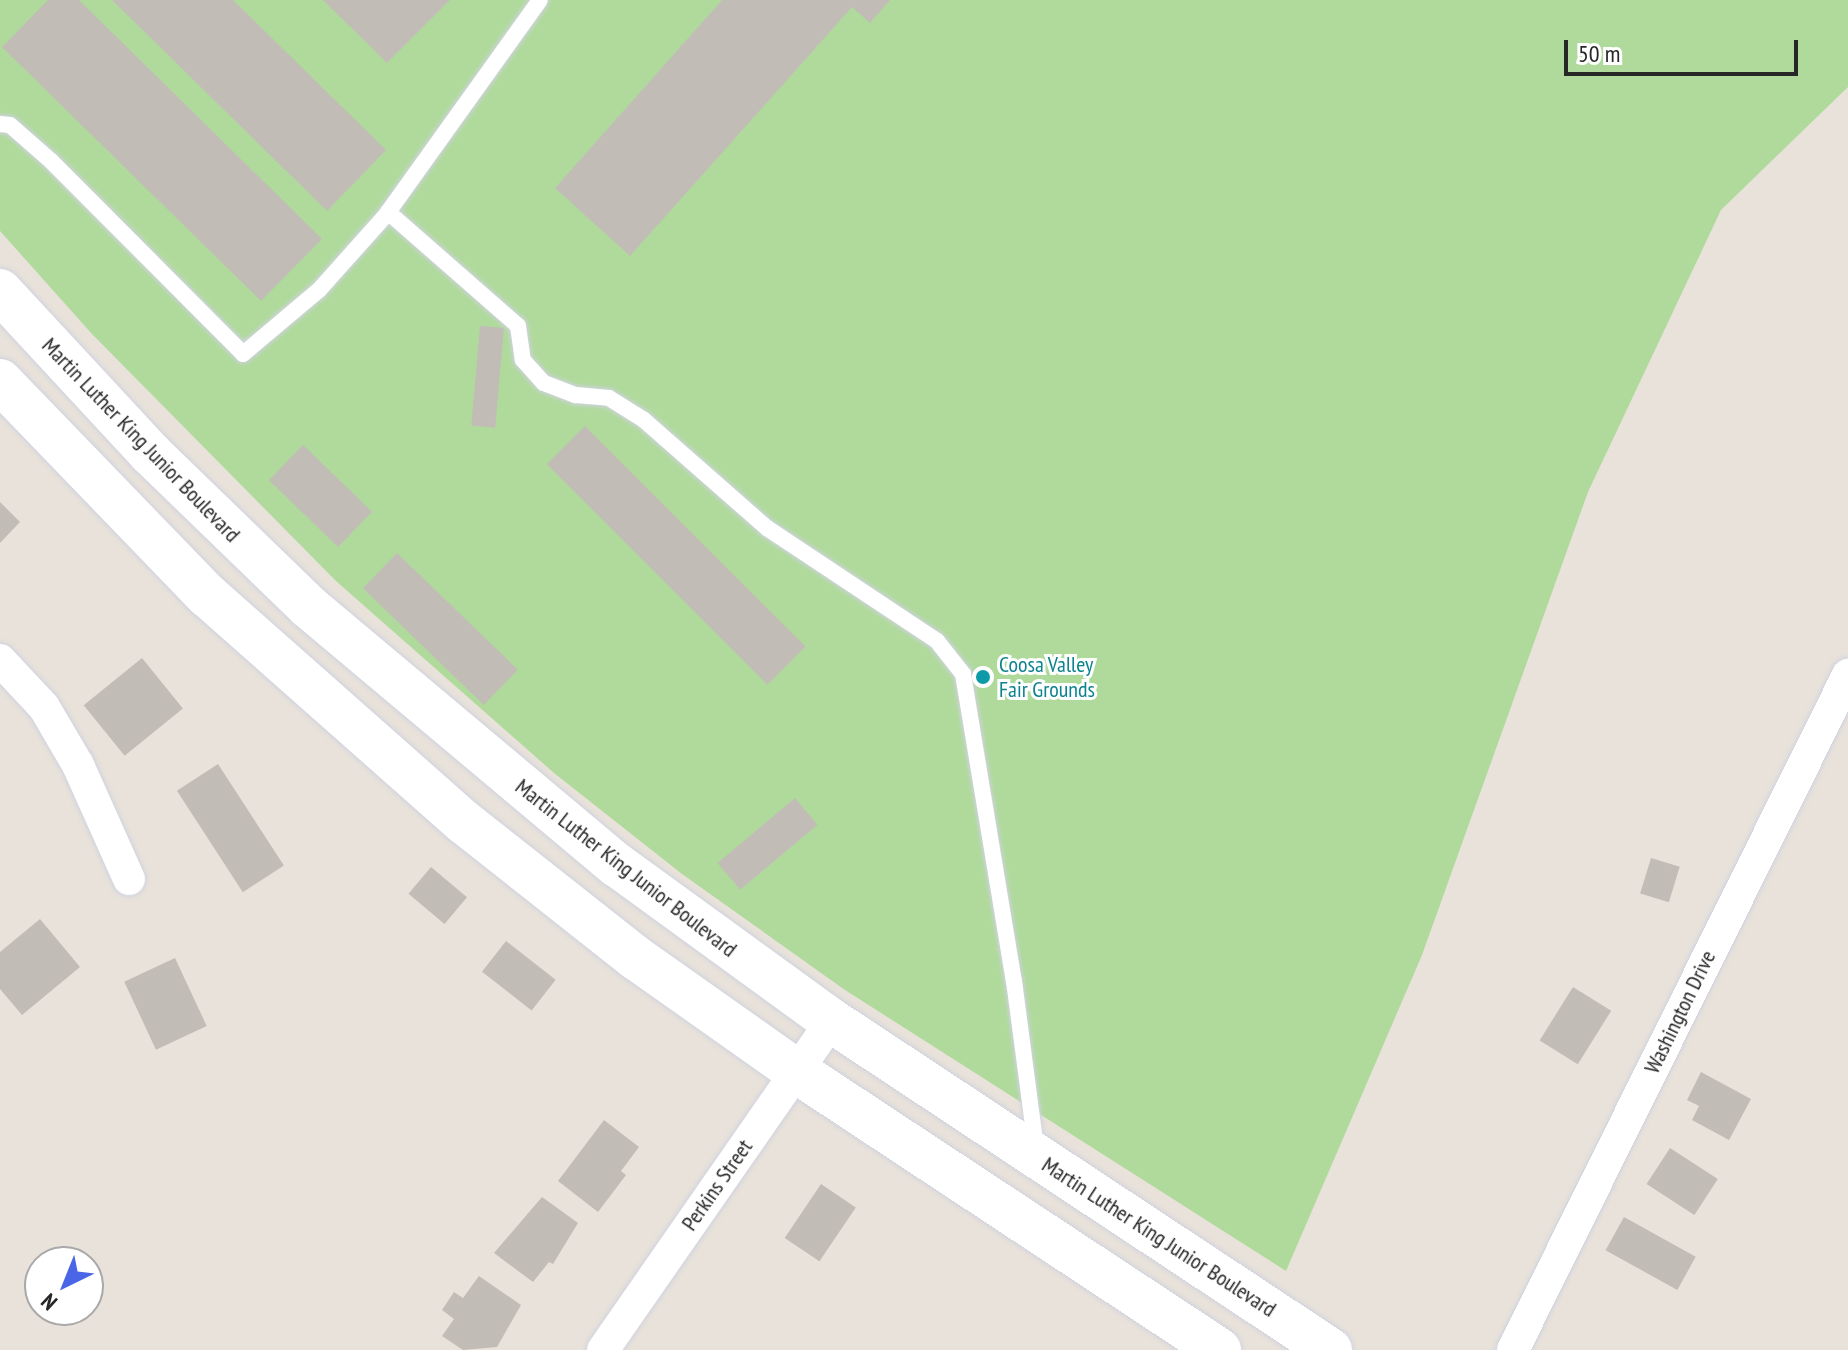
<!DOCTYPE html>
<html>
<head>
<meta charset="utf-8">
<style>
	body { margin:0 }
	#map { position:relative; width:1848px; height:1350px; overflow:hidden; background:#e8e2da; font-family:"PT Sans Narrow",sans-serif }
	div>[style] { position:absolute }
	.green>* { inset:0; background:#b0da9c }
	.building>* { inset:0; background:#c1bcb6; transform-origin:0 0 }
	.roads { filter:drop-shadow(0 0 2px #d0d2df) drop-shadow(0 0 2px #d0d2df) }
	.lane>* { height:16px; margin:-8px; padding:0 8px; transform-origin:8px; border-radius:8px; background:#fff }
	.street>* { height:32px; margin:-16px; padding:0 16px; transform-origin:16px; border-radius:16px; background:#fff }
	.secondary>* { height:44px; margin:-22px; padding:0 22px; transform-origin:22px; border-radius:22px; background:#fff }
	.dots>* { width:22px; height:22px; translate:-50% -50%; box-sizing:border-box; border:4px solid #fff; border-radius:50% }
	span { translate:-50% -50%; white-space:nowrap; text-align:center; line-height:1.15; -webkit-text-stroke:6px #fff; paint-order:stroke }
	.street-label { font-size:22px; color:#272727 }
	.culture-label { font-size:22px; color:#0d838f }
	.left { translate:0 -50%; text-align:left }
	.north { position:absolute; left:24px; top:1246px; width:80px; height:80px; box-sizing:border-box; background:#fff; border:2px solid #a9a9a9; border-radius:50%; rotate:223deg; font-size:22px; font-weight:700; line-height:32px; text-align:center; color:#272727 }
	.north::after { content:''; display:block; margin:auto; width:28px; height:36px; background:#4a65e6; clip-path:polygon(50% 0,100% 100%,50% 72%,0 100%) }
	.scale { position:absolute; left:1564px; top:40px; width:234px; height:36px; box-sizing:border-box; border:4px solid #272727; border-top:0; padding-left:10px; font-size:24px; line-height:28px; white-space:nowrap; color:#272727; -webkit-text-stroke:6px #fff; paint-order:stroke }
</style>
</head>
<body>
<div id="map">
	<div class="green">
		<div style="clip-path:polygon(0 0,1848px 0,1848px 87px,1721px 210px,1588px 492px,1422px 955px,1286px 1271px,845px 990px,682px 874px,554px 773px,336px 581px,92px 334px,0 231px)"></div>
	</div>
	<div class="building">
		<div style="clip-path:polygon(48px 0,79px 0,322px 239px,261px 301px,2px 47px)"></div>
		<div style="clip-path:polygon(112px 0,233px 0,386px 150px,327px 211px)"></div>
		<div style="clip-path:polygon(323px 0,450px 0,387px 63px)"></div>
		<div style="clip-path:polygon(722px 0,890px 0,870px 23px,852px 7px,630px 256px,555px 188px)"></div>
		<div style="left:480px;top:326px;width:24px;height:100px;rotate:5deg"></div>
		<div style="left:585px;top:426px;width:312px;height:54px;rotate:45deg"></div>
		<div style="left:303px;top:445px;width:96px;height:49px;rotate:44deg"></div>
		<div style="clip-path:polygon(0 502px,20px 522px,0 543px)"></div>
		<div style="left:397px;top:553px;width:168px;height:49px;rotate:44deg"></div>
		<div style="left:142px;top:658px;width:65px;height:75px;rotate:51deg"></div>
		<div style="left:218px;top:764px;width:121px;height:49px;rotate:57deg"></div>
		<div style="left:795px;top:798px;width:35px;height:101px;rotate:50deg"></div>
		<div style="left:1651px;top:858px;width:30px;height:37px;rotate:17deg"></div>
		<div style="left:431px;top:867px;width:47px;height:35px;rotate:40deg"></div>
		<div style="clip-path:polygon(40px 919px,80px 967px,22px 1015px,0 989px,0 952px)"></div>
		<div style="left:506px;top:941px;width:63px;height:39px;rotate:38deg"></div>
		<div style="left:175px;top:958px;width:75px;height:56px;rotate:65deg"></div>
		<div style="left:1573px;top:987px;width:45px;height:63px;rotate:32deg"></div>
		<div style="clip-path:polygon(1701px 1072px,1751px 1099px,1729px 1140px,1692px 1120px,1699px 1106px,1687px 1100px)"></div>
		<div style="clip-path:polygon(604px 1120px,639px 1147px,621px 1171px,626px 1175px,598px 1212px,558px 1181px)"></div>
		<div style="left:1670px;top:1148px;width:57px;height:43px;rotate:33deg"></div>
		<div style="left:821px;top:1184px;width:42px;height:65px;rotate:34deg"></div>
		<div style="clip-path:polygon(542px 1197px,578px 1223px,553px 1264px,549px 1262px,533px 1282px,494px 1253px)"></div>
		<div style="left:1624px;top:1217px;width:82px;height:38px;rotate:29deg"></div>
		<div style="clip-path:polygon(479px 1276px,521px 1305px,497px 1347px,463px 1350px,442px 1336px,454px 1319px,442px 1310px,454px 1292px,463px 1298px)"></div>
	</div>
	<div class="roads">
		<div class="lane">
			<div style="left:0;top:124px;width:10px;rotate:6deg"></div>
			<div style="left:10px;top:125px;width:55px;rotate:41.3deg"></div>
			<div style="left:51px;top:161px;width:272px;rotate:45.1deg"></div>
			<div style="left:243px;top:354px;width:99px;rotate:-40.1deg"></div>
			<div style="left:319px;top:290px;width:101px;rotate:-48.2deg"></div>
			<div style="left:386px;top:215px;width:264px;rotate:-54.4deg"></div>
			<div style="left:388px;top:212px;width:173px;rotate:41.2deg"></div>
			<div style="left:518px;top:326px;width:34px;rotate:82deg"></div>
			<div style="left:523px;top:360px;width:31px;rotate:48deg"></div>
			<div style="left:544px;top:383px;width:34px;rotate:21deg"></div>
			<div style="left:576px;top:395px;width:33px;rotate:5deg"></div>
			<div style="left:609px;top:398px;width:41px;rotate:32.2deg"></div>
			<div style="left:644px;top:420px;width:164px;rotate:41.3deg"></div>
			<div style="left:767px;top:528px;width:204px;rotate:33.6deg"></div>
			<div style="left:937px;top:641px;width:42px;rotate:51.8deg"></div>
			<div style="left:963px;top:674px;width:311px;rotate:80.6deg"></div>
			<div style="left:1014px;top:981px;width:167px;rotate:82.5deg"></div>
		</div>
		<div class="street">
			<div style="left:0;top:660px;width:64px;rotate:46.9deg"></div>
			<div style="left:44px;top:707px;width:67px;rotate:59.6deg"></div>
			<div style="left:78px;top:765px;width:125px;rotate:65.9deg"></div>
			<div style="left:603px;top:1350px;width:401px;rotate:-55.2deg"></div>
			<div style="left:1513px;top:1350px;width:754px;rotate:-63.6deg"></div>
		</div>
		<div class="secondary">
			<div style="left:0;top:291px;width:221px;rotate:47.2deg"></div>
			<div style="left:150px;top:453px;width:221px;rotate:44.1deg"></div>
			<div style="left:309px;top:607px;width:402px;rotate:40deg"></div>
			<div style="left:617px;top:865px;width:266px;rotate:36deg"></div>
			<div style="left:832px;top:1021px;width:597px;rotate:33.45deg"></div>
			<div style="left:0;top:381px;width:298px;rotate:46deg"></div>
			<div style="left:207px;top:595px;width:344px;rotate:41.5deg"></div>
			<div style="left:465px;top:823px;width:218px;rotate:38.3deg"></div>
			<div style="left:636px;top:958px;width:196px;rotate:35.2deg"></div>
			<div style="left:796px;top:1071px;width:507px;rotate:33.41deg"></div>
		</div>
	</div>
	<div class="dots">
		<div style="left:983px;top:677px;background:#0f9aa8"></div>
	</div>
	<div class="street-label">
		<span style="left:141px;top:440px;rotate:46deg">Martin Luther King Junior Boulevard</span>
		<span style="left:626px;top:868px;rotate:38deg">Martin Luther King Junior Boulevard</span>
		<span style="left:1680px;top:1012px;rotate:-64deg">Washington Drive</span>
		<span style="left:717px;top:1185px;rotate:-55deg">Perkins Street</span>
		<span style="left:1159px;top:1237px;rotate:33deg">Martin Luther King Junior Boulevard</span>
	</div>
	<div class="culture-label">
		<span class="left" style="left:999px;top:677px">Coosa Valley<br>Fair Grounds</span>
	</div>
	<div class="north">N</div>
	<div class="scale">50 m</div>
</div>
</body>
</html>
